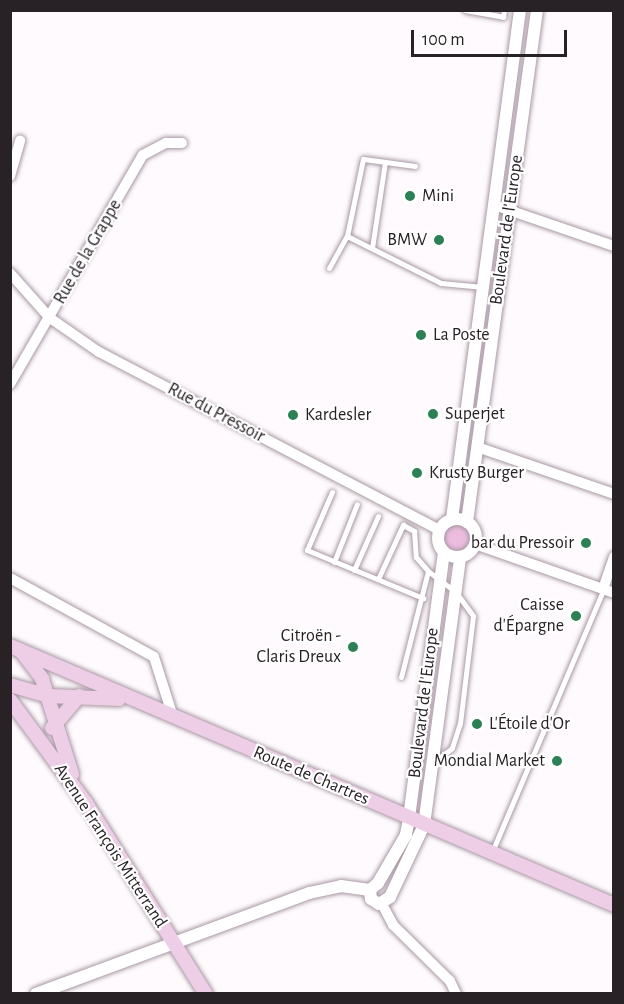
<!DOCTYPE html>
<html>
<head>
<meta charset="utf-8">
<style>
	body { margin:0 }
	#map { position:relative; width:624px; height:1004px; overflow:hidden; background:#fefafd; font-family:"Alegreya Sans",sans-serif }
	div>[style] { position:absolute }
	.green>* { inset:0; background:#ecbddf }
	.round { border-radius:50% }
	.roads { filter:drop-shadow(0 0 2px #a998a4) drop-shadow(0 0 2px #a998a4) }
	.service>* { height:5px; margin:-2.5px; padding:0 2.5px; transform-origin:2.5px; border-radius:2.5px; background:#fff }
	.minor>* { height:10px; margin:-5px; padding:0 5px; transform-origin:5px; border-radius:5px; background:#fff }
	.tertiary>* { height:12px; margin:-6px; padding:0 6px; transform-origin:6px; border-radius:6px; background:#fff }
	.tertiary>.ring { margin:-6px; padding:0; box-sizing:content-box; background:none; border:12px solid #fff; border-radius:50% }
	.secondary>* { height:14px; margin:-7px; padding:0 7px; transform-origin:7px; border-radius:7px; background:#edcee6 }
	.dots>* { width:16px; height:16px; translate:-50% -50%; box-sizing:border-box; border:3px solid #fff; border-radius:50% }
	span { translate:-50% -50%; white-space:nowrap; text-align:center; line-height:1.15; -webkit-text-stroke:4.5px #fff; paint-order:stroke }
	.poi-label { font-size:18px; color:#282226 }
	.left { translate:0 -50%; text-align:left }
	.right { translate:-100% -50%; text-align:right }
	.street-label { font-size:18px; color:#282226 }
	.frame { position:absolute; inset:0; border:12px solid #282226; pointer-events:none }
	.scale { position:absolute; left:411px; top:30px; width:156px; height:27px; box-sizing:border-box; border:3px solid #282226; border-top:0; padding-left:8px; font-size:18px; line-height:21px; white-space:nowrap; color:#282226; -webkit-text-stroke:4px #fff; paint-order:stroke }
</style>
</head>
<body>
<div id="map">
	<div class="green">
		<div class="round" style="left:441px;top:523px;width:30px;height:30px"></div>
	</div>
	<div class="roads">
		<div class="service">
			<div style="left:465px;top:10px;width:39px;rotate:10deg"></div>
			<div style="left:503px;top:17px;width:7px;rotate:-82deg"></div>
			<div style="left:415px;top:166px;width:52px;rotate:-172.3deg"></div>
			<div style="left:363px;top:159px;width:79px;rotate:101.7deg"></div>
			<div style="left:347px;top:236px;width:105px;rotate:26.6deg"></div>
			<div style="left:441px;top:283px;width:42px;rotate:5.4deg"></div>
			<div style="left:372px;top:248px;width:87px;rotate:-81.4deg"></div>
			<div style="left:329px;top:268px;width:37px;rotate:-61deg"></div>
			<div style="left:332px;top:492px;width:63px;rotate:113.3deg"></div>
			<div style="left:307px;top:550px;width:126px;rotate:22.5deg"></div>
			<div style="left:334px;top:562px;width:62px;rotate:-68.4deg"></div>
			<div style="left:354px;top:570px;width:59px;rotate:-66deg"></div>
			<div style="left:378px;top:579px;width:60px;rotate:-65.2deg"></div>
			<div style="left:403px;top:525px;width:13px;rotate:29deg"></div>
			<div style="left:414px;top:531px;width:26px;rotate:86deg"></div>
			<div style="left:416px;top:557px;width:18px;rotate:49deg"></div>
			<div style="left:401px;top:677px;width:109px;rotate:-75.7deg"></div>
			<div style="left:428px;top:571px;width:34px;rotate:37deg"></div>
			<div style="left:455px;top:591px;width:31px;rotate:54deg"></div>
			<div style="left:473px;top:616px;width:108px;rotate:96.9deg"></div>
			<div style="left:460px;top:723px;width:26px;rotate:108deg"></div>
			<div style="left:452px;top:748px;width:23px;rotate:142deg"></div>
			<div style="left:492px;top:852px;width:285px;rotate:-67deg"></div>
		</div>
		<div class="minor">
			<div style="left:10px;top:176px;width:37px;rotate:-74deg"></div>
			<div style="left:494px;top:205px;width:127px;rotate:18.9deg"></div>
			<div style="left:10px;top:273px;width:60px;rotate:48.4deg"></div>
			<div style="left:50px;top:318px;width:60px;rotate:34.8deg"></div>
			<div style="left:99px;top:352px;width:384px;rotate:27.6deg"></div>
			<div style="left:10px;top:384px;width:265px;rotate:-59.9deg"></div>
			<div style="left:143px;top:155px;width:26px;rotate:-28deg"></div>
			<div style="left:166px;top:143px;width:16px"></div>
			<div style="left:477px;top:447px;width:145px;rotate:18.9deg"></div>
			<div style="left:475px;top:544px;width:147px;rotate:19.4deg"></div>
			<div style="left:10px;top:578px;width:164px;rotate:28.7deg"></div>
			<div style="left:154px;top:657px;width:63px;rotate:72.4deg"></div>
			<div style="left:603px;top:589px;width:34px;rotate:-71deg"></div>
			<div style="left:382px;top:904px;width:24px;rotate:62deg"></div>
			<div style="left:393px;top:925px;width:80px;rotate:44.5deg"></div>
			<div style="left:450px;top:981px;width:14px;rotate:65deg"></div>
		</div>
		<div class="tertiary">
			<div class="ring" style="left:438px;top:519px;width:26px;height:26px"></div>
			<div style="left:452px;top:519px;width:514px;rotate:-82.39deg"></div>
			<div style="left:467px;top:522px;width:517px;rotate:-82.21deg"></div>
			<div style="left:444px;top:552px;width:269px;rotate:97.5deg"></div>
			<div style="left:409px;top:819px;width:16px;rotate:101deg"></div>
			<div style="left:406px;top:835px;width:56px;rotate:120.3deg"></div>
			<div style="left:378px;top:883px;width:11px;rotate:139deg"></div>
			<div style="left:370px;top:890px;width:9px;rotate:84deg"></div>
			<div style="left:371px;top:899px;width:9px;rotate:32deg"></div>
			<div style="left:379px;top:904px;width:13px;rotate:-32deg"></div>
			<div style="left:390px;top:897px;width:80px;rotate:-64.7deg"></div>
			<div style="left:424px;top:825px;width:270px;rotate:-82.3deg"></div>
			<div style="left:36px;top:994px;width:291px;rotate:-20.3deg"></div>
			<div style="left:309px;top:893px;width:33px;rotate:-12deg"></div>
			<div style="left:341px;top:886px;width:29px;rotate:8deg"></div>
		</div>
		<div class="secondary">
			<div style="left:10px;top:646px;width:657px;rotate:23.21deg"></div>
			<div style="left:22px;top:652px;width:34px;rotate:53deg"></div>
			<div style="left:42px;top:679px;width:100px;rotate:72.5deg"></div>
			<div style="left:10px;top:685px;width:41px;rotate:15.8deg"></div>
			<div style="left:49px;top:696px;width:70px;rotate:2.5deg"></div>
			<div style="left:10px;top:700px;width:128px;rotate:53.6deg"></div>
			<div style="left:86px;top:803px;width:226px;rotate:57.9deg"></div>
			<div style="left:52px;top:728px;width:42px;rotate:-49.8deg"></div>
		</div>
	</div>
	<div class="dots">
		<div style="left:410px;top:196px;background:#2c8154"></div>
		<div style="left:439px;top:240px;background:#2c8154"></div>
		<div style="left:421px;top:335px;background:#2c8154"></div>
		<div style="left:433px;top:414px;background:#2c8154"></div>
		<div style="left:293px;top:415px;background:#2c8154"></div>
		<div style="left:417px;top:473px;background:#2c8154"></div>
		<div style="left:586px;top:543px;background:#2c8154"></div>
		<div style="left:576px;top:616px;background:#2c8154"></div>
		<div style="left:353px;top:647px;background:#2c8154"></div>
		<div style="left:477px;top:724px;background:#2c8154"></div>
		<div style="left:557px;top:761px;background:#2c8154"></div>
	</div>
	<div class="poi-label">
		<span class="left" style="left:422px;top:196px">Mini</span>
		<span class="right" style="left:427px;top:240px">BMW</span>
		<span class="left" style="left:433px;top:335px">La Poste</span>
		<span class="left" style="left:445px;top:414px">Superjet</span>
		<span class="left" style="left:305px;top:415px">Kardesler</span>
		<span class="left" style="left:429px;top:473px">Krusty Burger</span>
		<span class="right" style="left:574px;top:543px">bar du Pressoir</span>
		<span class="right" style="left:564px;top:616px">Caisse<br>d'Épargne</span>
		<span class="right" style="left:341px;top:647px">Citroën -<br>Claris Dreux</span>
		<span class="left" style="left:489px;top:724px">L'Étoile d'Or</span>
		<span class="right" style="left:545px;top:761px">Mondial Market</span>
	</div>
	<div class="street-label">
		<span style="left:507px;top:230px;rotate:-82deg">Boulevard de l'Europe</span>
		<span style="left:88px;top:252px;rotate:-60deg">Rue de la Grappe</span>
		<span style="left:216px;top:413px;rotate:28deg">Rue du Pressoir</span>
		<span style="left:424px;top:703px;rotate:-83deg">Boulevard de l'Europe</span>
		<span style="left:311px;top:776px;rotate:23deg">Route de Chartres</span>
		<span style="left:110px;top:846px;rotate:57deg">Avenue François Mitterrand</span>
	</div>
	<div class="frame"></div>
	<div class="scale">100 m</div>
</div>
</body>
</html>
